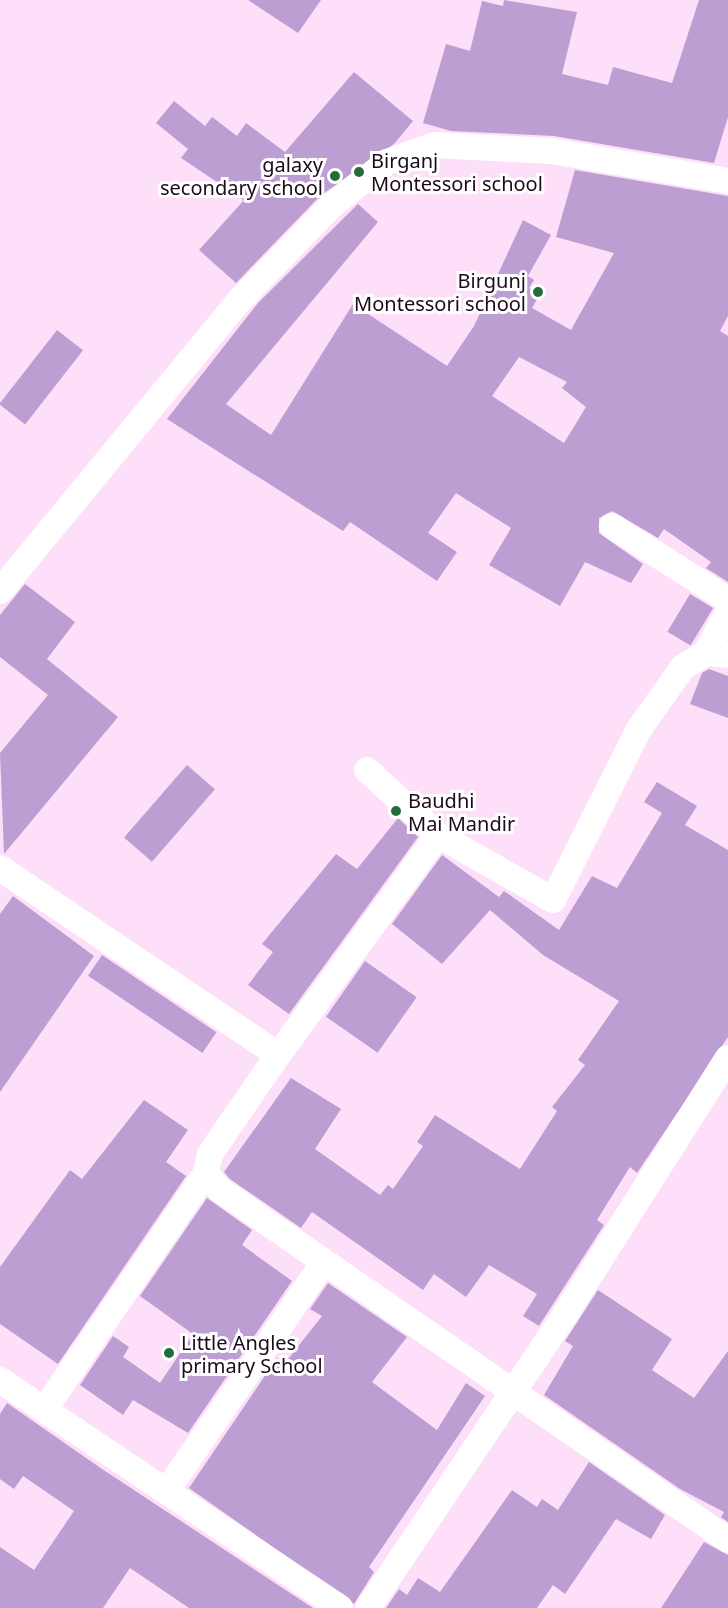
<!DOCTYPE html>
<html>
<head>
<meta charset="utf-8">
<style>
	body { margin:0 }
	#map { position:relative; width:728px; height:1608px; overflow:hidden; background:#fedffa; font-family:"Noto Sans",sans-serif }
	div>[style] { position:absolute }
	.building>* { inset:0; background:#bc9ed3; transform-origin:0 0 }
	.street>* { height:26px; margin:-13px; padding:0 13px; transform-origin:13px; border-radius:13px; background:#fff }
	.dots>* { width:16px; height:16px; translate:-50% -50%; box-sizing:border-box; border:3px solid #fff; border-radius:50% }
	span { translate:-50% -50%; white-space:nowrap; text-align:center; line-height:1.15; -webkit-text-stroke:6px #fff; paint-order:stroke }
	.poi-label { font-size:20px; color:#1c0a1a }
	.left { translate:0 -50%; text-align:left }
	.right { translate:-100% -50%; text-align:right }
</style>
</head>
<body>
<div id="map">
	<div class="building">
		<div style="clip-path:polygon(248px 0,321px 0,298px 33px)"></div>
		<div style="clip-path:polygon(504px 0,577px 12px,562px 74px,608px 85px,613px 67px,672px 83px,699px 0,728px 0,728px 117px,714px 163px,554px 136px,451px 131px,423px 123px,446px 44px,470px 51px,482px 1px,503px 6px)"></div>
		<div style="clip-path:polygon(354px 72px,413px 121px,394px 144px,320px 196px,236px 283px,199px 250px,244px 200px,181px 158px,188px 149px,156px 123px,174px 101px,205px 126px,212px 117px,237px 136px,246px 123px,285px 152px)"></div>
		<div style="clip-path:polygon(evenodd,575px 170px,728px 196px,728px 316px,720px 331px,728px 336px,728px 582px,706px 568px,711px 562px,664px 529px,658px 538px,612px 511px,599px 518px,599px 533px,643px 564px,631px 583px,585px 562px,560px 606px,489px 565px,511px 528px,456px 493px,428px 533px,457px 552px,437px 581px,350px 522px,343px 531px,167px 419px,258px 303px,358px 204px,378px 222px,226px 404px,271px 435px,353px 304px,447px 366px,474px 326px,523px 220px,551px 235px,528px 276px,534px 280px,529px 288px,540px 294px,532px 308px,571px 330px,614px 253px,556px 237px,575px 170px,519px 357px,567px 382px,562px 388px,586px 407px,564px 443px,492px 396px,519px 357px)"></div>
		<div style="left:57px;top:330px;width:33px;height:94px;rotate:38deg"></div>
		<div style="clip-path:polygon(25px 584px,75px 622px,47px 659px,118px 717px,4px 854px,0 753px,48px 695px,0 657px,0 615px)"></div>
		<div style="left:690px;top:594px;width:27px;height:44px;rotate:31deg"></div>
		<div style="clip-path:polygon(709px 669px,728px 676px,728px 718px,690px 704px,702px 673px)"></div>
		<div style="left:187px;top:765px;width:37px;height:96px;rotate:41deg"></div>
		<div style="clip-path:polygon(657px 782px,697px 806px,685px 825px,728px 850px,728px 1037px,637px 1173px,630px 1167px,597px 1220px,604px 1225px,539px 1326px,523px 1316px,537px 1294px,489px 1265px,466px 1297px,434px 1274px,423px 1290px,312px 1212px,301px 1228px,230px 1179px,224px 1172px,291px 1078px,341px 1109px,315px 1149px,380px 1195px,388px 1185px,393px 1189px,423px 1146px,417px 1142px,435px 1115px,520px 1169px,557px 1111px,552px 1107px,585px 1065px,578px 1060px,619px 1001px,543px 955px,490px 910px,442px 964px,392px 924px,442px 855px,499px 897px,504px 891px,559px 930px,592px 876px,617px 888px,662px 813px,644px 802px)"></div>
		<div style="clip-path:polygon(398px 818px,418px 837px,289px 1014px,248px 985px,273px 952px,262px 944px,336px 854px,357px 869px)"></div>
		<div style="clip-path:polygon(13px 896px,94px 956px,0 1092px,0 914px)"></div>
		<div style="left:102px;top:955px;width:138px;height:25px;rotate:34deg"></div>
		<div style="left:365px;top:961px;width:63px;height:68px;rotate:35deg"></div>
		<div style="clip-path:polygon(144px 1100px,188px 1130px,166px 1162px,186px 1176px,58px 1364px,0 1324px,0 1267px,70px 1170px,82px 1179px)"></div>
		<div style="clip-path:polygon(207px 1198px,252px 1230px,242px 1245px,292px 1281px,188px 1433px,133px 1400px,123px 1415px,80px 1385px,113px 1336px,129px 1347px,123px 1357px,160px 1383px,193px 1334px,140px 1296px)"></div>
		<div style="clip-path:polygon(328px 1283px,407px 1337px,372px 1382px,437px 1430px,466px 1383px,485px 1396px,369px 1567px,374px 1572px,354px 1604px,189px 1488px,277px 1358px,285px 1363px,322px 1316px,310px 1309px)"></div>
		<div style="clip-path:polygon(598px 1290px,672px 1339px,652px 1370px,694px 1398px,728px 1351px,728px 1522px,721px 1517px,724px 1512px,680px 1489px,544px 1395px,573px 1346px,565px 1341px)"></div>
		<div style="clip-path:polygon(7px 1403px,102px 1469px,313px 1608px,189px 1608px,130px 1568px,103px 1608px,0 1608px,0 1547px,34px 1570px,74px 1511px,23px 1476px,14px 1489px,0 1479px,0 1414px)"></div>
		<div style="clip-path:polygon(589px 1462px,665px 1515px,651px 1539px,616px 1519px,565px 1594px,553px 1585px,537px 1608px,386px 1608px,399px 1589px,407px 1595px,418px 1578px,440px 1592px,512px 1490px,537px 1507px,542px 1499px,558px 1510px)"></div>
		<div style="clip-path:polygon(704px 1542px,728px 1555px,728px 1608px,661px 1608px)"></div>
	</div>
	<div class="street">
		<div style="left:612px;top:526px;width:138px;rotate:32.5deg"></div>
		<div style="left:0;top:591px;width:377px;rotate:-50.5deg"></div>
		<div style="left:240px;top:300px;width:131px;rotate:-45.9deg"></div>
		<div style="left:331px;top:206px;width:71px;rotate:-38.2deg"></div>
		<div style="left:387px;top:162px;width:51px;rotate:-19.5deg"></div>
		<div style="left:435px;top:145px;width:116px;rotate:3deg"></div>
		<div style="left:551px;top:151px;width:180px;rotate:9.6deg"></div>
		<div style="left:706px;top:653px;width:47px;rotate:-61.8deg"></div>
		<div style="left:367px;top:770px;width:96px;rotate:42.5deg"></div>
		<div style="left:438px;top:835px;width:132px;rotate:29.5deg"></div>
		<div style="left:553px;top:900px;width:191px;rotate:-63.3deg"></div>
		<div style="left:639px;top:729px;width:76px;rotate:-54.6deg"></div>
		<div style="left:683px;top:667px;width:27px;rotate:-31deg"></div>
		<div style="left:706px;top:653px;width:22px;rotate:5deg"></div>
		<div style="left:438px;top:835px;width:272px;rotate:126deg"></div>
		<div style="left:278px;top:1055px;width:120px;rotate:124.5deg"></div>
		<div style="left:210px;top:1154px;width:19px;rotate:102deg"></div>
		<div style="left:206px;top:1173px;width:22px;rotate:51deg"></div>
		<div style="left:220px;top:1190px;width:617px;rotate:34.57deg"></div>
		<div style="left:0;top:868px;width:335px;rotate:33.9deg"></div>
		<div style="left:0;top:1380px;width:409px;rotate:33.8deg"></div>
		<div style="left:45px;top:1409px;width:286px;rotate:-55.7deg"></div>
		<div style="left:168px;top:1489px;width:275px;rotate:-55.5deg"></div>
		<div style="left:368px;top:1608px;width:355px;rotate:-56.1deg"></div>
		<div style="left:566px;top:1313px;width:302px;rotate:-57.6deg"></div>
	</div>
	<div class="dots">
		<div style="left:359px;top:172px;background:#246d3a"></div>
		<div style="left:335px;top:176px;background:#246d3a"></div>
		<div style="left:538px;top:292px;background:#246d3a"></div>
		<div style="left:396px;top:811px;background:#246d3a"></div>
		<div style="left:169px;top:1353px;background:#246d3a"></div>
	</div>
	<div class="poi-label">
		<span class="left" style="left:371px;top:172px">Birganj<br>Montessori school</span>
		<span class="right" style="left:323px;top:176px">galaxy<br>secondary school</span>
		<span class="right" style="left:526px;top:292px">Birgunj<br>Montessori school</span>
		<span class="left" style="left:408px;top:812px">Baudhi<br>Mai Mandir</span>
		<span class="left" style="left:181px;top:1354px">Little Angles<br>primary School</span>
	</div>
</div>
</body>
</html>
